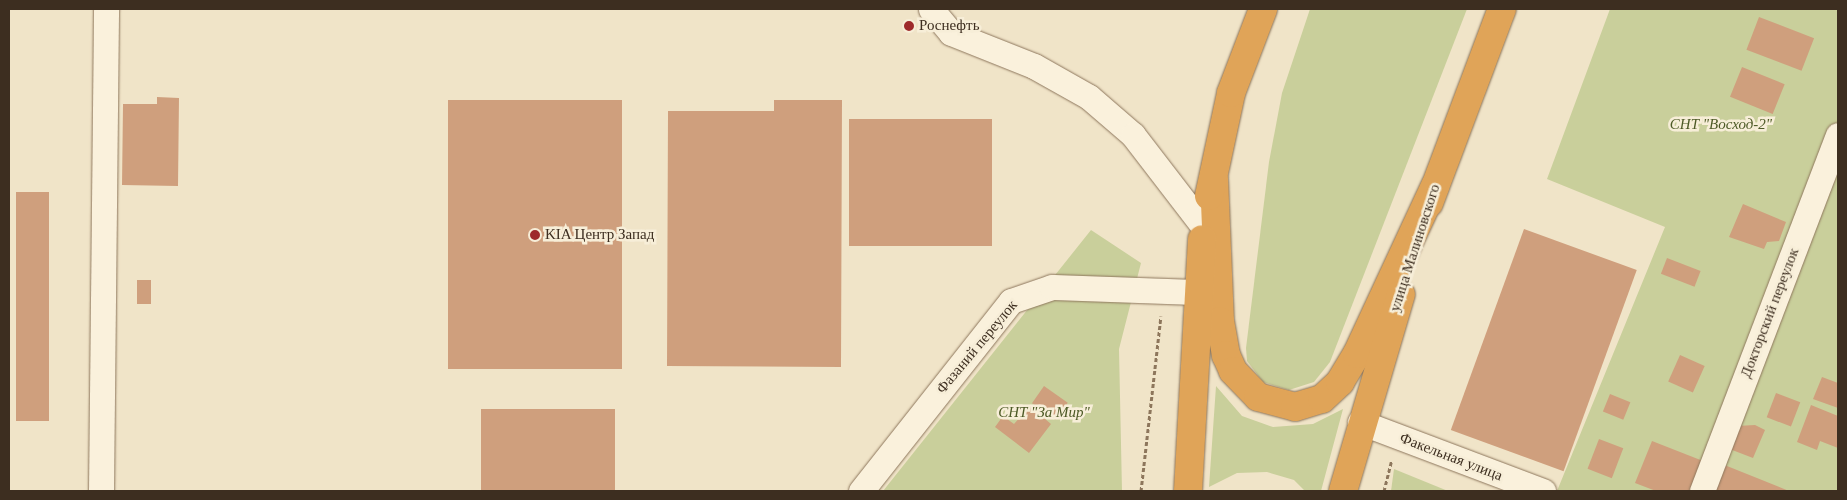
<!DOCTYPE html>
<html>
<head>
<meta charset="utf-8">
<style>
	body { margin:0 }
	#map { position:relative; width:1847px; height:500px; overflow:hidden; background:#f0e4c8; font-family:"Times New Roman",serif }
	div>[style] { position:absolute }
	.green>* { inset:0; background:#c9cf9b }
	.building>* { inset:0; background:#cf9f7d; transform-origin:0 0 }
	.path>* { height:3px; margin-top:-1.5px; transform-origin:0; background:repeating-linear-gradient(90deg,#8d765c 0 4px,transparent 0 6.5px) }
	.roads { filter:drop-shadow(0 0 1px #8d765c) drop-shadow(0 0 1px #8d765c) }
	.minor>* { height:25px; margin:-12.5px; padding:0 12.5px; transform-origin:12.5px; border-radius:12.5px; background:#faf1dc }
	.highway>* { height:28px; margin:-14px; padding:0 14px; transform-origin:14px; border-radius:14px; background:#e0a458 }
	.dots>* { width:14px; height:14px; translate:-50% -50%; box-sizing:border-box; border:2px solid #f7eed8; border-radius:50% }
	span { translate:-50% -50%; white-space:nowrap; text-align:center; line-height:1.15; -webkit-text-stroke:5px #f7eed8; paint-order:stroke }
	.poi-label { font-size:15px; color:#3d2e20 }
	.left { translate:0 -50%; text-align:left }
	.park-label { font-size:15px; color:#4d5a26; font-style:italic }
	.street-label { font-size:15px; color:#3d2e20 }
	.frame { position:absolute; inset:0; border:10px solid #3d2e20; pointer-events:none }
</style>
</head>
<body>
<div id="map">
	<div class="green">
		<div style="clip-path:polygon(1310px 9px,1467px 9px,1330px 362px,1314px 382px,1289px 390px,1263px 382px,1247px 361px,1246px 348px,1269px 162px,1282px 93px)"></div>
		<div style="clip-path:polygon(1610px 9px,1838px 9px,1838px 491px,1557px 491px,1665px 227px,1547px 179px)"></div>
		<div style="clip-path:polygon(1091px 230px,1141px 263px,1119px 349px,1122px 491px,883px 491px)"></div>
		<div style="clip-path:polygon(1216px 386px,1242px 416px,1273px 427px,1313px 424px,1343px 409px,1321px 491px,1305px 491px,1294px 480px,1267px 472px,1237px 473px,1209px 487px)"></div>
		<div style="clip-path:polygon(1394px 469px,1448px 491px,1391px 491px)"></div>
	</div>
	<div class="building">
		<div style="left:1759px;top:17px;width:59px;height:35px;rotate:21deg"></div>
		<div style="left:1742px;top:67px;width:46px;height:32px;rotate:22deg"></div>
		<div style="clip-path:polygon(157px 97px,179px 98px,178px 186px,122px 185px,123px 104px,157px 104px)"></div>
		<div style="left:448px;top:100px;width:174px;height:269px"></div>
		<div style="clip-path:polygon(774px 100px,842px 100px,841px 367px,667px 366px,668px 111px,774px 111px)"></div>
		<div style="left:849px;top:119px;width:143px;height:127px"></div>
		<div style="left:16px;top:192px;width:33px;height:229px"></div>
		<div style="clip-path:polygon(1743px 204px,1786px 222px,1779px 241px,1767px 242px,1764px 249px,1729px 237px)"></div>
		<div style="left:1524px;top:229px;width:120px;height:214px;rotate:20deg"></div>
		<div style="left:1667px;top:258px;width:36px;height:17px;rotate:21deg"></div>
		<div style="left:137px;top:280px;width:14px;height:24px"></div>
		<div style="left:1680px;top:355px;width:27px;height:29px;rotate:24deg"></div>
		<div style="clip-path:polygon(1822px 377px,1838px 383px,1838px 408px,1813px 399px)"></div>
		<div style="left:1044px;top:386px;width:29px;height:21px;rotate:35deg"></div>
		<div style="left:1776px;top:393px;width:26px;height:26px;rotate:21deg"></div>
		<div style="left:1610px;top:394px;width:22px;height:19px;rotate:22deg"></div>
		<div style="clip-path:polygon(1811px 405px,1838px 416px,1838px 448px,1820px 441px,1817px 450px,1797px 442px)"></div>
		<div style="clip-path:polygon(1030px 406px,1051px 424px,1029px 453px,995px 427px,1003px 416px,1014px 424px)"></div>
		<div style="left:481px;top:409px;width:134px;height:82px"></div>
		<div style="clip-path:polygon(1755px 425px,1765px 430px,1753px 458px,1727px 448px,1737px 426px)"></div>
		<div style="left:1599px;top:439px;width:26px;height:32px;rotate:21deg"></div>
		<div style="clip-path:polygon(1652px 441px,1703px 461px,1691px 491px,1656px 491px,1635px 483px)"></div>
		<div style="clip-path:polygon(1722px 464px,1789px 491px,1711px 491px)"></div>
	</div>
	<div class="path">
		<div style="left:1141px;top:491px;width:176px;rotate:-83.5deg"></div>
		<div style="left:1384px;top:491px;width:32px;rotate:-76deg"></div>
	</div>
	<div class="roads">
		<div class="minor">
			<div style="left:931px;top:9px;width:31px;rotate:50deg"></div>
			<div style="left:951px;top:33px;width:89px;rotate:21.7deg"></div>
			<div style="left:1034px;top:66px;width:63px;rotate:29.4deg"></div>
			<div style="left:1089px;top:97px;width:58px;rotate:40.8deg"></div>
			<div style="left:1133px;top:135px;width:115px;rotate:52.4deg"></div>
			<div style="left:1360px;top:422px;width:196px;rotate:20.7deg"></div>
			<div style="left:101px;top:491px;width:482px;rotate:-89.4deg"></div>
			<div style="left:861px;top:491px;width:242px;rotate:-51.7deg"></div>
			<div style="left:1011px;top:301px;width:43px;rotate:-18.9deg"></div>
			<div style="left:1052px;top:287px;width:145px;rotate:2deg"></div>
			<div style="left:1702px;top:491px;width:381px;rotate:-69.1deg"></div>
		</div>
		<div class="highway">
			<div style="left:1214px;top:179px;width:142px;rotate:87.6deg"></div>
			<div style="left:1220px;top:321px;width:35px;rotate:80deg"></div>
			<div style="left:1226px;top:355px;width:17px;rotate:66deg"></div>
			<div style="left:1233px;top:371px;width:36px;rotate:46deg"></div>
			<div style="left:1258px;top:397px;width:38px;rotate:15deg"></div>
			<div style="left:1295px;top:407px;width:28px;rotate:-17deg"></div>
			<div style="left:1322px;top:399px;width:25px;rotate:-43deg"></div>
			<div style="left:1340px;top:382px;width:33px;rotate:-59deg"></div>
			<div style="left:1357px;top:354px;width:185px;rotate:-65.1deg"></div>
			<div style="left:1209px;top:196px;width:105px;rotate:-77.9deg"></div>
			<div style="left:1231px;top:93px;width:90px;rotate:-69.1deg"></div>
			<div style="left:1429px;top:203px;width:207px;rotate:-69.4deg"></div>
			<div style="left:1188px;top:491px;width:252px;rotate:-86.8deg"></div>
			<div style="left:1343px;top:491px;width:205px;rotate:-73.6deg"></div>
		</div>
	</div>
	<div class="dots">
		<div style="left:909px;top:26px;background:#9e2a2b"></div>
		<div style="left:535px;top:235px;background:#9e2a2b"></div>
	</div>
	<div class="poi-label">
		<span class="left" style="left:919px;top:26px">Роснефть</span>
		<span class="left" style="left:545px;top:235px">KIA Центр Запад</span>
	</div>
	<div class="park-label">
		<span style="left:1721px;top:125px">СНТ "Восход-2"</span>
		<span style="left:1044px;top:413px">СНТ "За Мир"</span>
	</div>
	<div class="street-label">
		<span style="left:1415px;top:248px;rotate:-72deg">улица Малиновского</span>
		<span style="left:1770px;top:313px;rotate:-69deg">Докторский переулок</span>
		<span style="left:977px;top:347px;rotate:-50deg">Фазаний переулок</span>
		<span style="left:1451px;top:457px;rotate:21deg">Факельная улица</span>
	</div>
	<div class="frame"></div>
</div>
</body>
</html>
